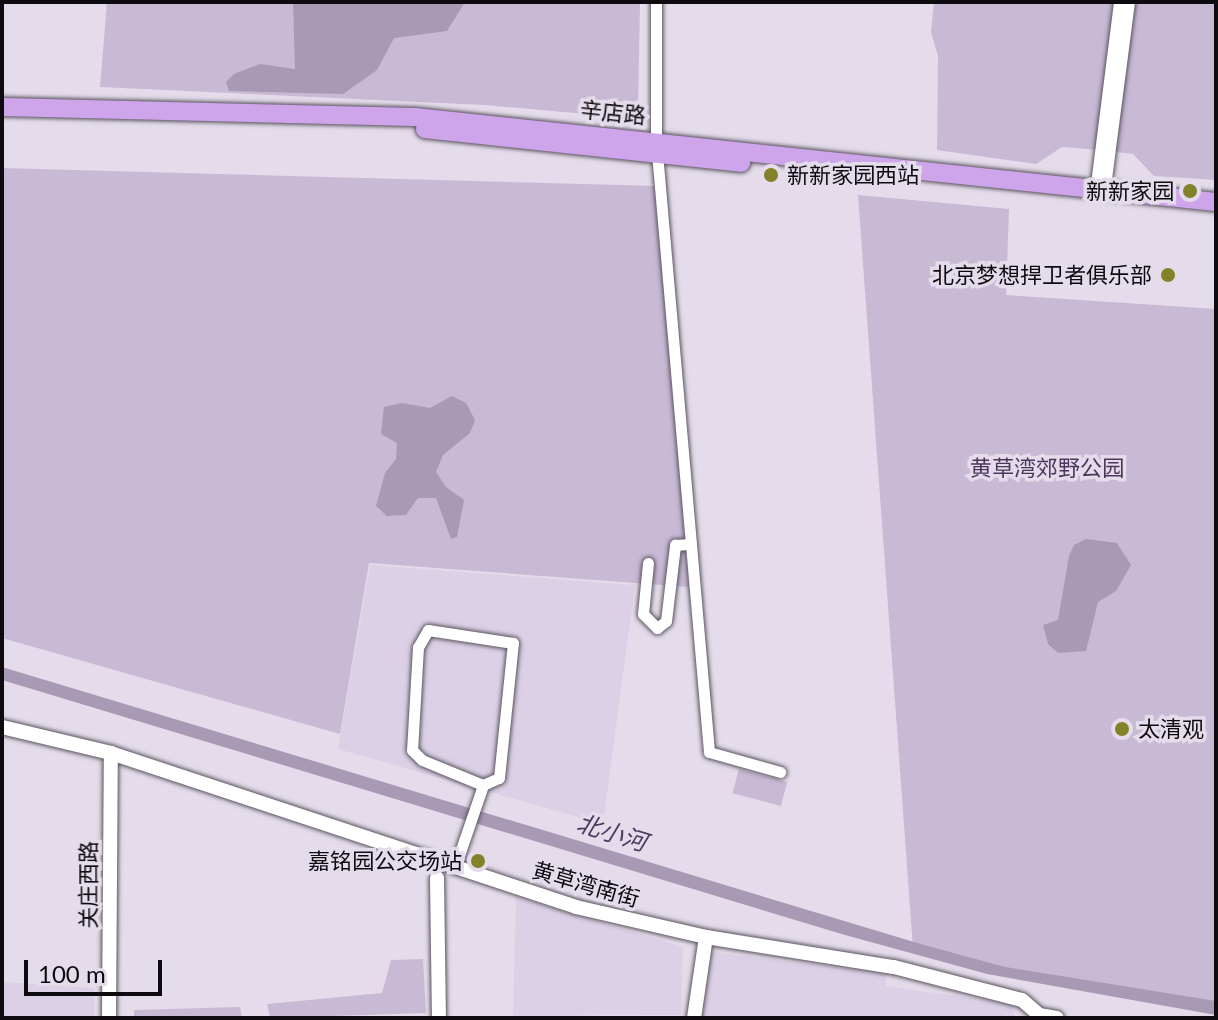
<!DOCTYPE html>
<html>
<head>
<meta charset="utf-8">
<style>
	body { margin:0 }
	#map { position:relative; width:1218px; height:1020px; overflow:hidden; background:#e4dcea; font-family:Lato,"Noto Sans SC",sans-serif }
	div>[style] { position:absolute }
	.built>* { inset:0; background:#dbd0e5 }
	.green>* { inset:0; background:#c8b9d5; transform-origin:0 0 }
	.water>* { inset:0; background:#a899b4 }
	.roads { filter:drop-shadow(0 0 2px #5b5460) drop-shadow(0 0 2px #5b5460) }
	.minor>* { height:11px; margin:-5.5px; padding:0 5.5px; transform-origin:5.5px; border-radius:5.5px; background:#fff }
	.tertiary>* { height:14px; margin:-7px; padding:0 7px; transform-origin:7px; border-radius:7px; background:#fff }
	.primary>* { height:18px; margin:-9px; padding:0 9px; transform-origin:9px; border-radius:9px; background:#cea4ea }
	.dots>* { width:22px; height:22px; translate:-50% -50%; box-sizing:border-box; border:4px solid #e4dcea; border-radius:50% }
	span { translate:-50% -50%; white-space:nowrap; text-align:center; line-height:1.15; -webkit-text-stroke:7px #e4dcea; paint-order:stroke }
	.street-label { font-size:22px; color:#0e0b10 }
	.poi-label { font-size:22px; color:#0e0b10 }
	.left { translate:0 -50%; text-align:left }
	.right { translate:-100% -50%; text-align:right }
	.park-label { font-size:22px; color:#4d365e }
	.water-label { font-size:24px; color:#4f3860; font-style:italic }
	.frame { position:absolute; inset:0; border:4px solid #0e0b10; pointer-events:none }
	.scale { position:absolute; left:24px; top:960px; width:138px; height:36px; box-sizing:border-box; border:4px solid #0e0b10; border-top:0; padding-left:10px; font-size:24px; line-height:28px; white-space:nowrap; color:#0e0b10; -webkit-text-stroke:6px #e4dcea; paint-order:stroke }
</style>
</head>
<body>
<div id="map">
	<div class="built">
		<div style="clip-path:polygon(370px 565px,635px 585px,603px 824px,338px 749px)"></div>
		<div style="clip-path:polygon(516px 897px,683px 947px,681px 1015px,513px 1016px)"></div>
		<div style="clip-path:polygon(703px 951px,885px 973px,886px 986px,1012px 1004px,1015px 1018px,702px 1018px)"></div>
		<div style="clip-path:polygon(2px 982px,94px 988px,94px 1018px,2px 1018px)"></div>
	</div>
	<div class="green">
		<div style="clip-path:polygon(107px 2px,640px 2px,638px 109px,631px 118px,484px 105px,100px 87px)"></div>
		<div style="clip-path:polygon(934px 2px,1216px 2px,1216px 180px,1154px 176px,1133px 154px,1100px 150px,1062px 147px,1036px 164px,937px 150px,938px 56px,931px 32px)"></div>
		<div style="clip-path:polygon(2px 168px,657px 186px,689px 587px,369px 563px,340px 734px,2px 638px)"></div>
		<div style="clip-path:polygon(858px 195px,1009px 209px,1006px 295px,1216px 309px,1216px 1004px,976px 967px,913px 948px)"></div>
		<div style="left:739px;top:769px;width:50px;height:25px;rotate:15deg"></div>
		<div style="clip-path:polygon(423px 959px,426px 1013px,270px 1018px,267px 1004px,382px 993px,391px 960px)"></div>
		<div style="clip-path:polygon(240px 1007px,242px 1018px,134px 1018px,134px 1010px)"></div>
	</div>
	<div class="water">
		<div style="clip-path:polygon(293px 2px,367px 3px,465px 2px,447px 31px,394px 38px,377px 70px,343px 94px,229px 91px,226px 82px,234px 74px,260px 64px,295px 69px)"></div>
		<div style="clip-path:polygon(452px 396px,466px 403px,475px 420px,470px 433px,443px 455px,436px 472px,446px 487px,464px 500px,457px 537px,451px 539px,436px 498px,418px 498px,406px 515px,387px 516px,376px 506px,385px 473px,396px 459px,397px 443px,381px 434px,384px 407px,402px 403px,430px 408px)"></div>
		<div style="clip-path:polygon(1086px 539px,1117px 543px,1131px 565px,1116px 591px,1098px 602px,1086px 651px,1058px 653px,1048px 644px,1043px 625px,1058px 620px,1069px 556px,1074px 545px)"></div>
		<div style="clip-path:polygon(2px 667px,924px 945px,1005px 967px,1216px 1001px,1216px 1015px,987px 974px,845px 935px,2px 680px)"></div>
	</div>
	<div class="roads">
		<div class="minor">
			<div style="left:656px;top:2px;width:139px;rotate:90deg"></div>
			<div style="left:656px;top:141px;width:613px;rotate:85.04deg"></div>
			<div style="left:709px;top:752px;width:74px;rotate:15.7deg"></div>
			<div style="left:1095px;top:192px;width:192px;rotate:-82.8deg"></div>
			<div style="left:1104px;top:194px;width:194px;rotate:-82.6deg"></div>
			<div style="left:648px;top:563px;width:51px;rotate:95.6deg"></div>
			<div style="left:643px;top:614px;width:20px;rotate:45deg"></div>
			<div style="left:657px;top:628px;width:11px;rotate:-38deg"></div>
			<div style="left:666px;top:621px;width:77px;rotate:-83.2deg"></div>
			<div style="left:675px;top:545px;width:16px;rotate:-4deg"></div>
			<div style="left:455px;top:867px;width:87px;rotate:-71.1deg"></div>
			<div style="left:483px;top:785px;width:17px;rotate:-24deg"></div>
			<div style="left:499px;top:778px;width:136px;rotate:-84.1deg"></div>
			<div style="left:513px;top:643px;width:86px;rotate:-171.3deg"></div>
			<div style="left:428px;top:630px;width:20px;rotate:120deg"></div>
			<div style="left:418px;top:647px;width:103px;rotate:93.3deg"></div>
			<div style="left:412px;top:750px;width:14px;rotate:45deg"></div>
			<div style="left:422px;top:760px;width:66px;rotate:22.3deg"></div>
		</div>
		<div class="tertiary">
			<div style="left:2px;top:727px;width:112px;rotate:13.4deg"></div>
			<div style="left:111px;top:753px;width:490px;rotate:18.3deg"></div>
			<div style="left:576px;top:907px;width:133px;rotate:13deg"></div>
			<div style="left:706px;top:937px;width:190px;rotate:9.1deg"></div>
			<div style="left:894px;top:967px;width:132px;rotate:14.5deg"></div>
			<div style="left:1022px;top:1000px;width:23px;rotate:41deg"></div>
			<div style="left:1039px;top:1015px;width:18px;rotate:9deg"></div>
			<div style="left:437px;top:878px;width:140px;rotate:89.2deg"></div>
			<div style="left:109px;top:1018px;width:265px;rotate:-89.6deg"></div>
			<div style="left:694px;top:1018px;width:82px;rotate:-81.6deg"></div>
		</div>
		<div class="primary">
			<div style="left:2px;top:107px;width:413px;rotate:1.4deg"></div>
			<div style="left:415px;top:117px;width:805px;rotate:6.06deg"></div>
			<div style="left:425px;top:129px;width:318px;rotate:6.1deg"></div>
		</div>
	</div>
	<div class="dots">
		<div style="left:771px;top:175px;background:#838129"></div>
		<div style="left:1190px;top:191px;background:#838129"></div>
		<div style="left:1168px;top:275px;background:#838129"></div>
		<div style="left:1122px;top:729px;background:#838129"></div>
		<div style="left:478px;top:861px;background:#838129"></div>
	</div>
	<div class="street-label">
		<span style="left:613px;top:112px;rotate:6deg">辛店路</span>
		<span style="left:586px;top:884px;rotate:16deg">黄草湾南街</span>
		<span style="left:88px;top:885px;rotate:-90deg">关庄西路</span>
	</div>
	<div class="poi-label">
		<span class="left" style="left:787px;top:175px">新新家园西站</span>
		<span class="right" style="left:1174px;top:191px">新新家园</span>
		<span class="right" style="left:1152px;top:275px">北京梦想捍卫者俱乐部</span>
		<span class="left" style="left:1138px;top:729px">太清观</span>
		<span class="right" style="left:462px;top:861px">嘉铭园公交场站</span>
	</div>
	<div class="park-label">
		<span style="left:1047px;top:468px">黄草湾郊野公园</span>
	</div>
	<div class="water-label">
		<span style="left:612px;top:832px;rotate:17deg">北小河</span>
	</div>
	<div class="frame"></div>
	<div class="scale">100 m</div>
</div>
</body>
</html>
